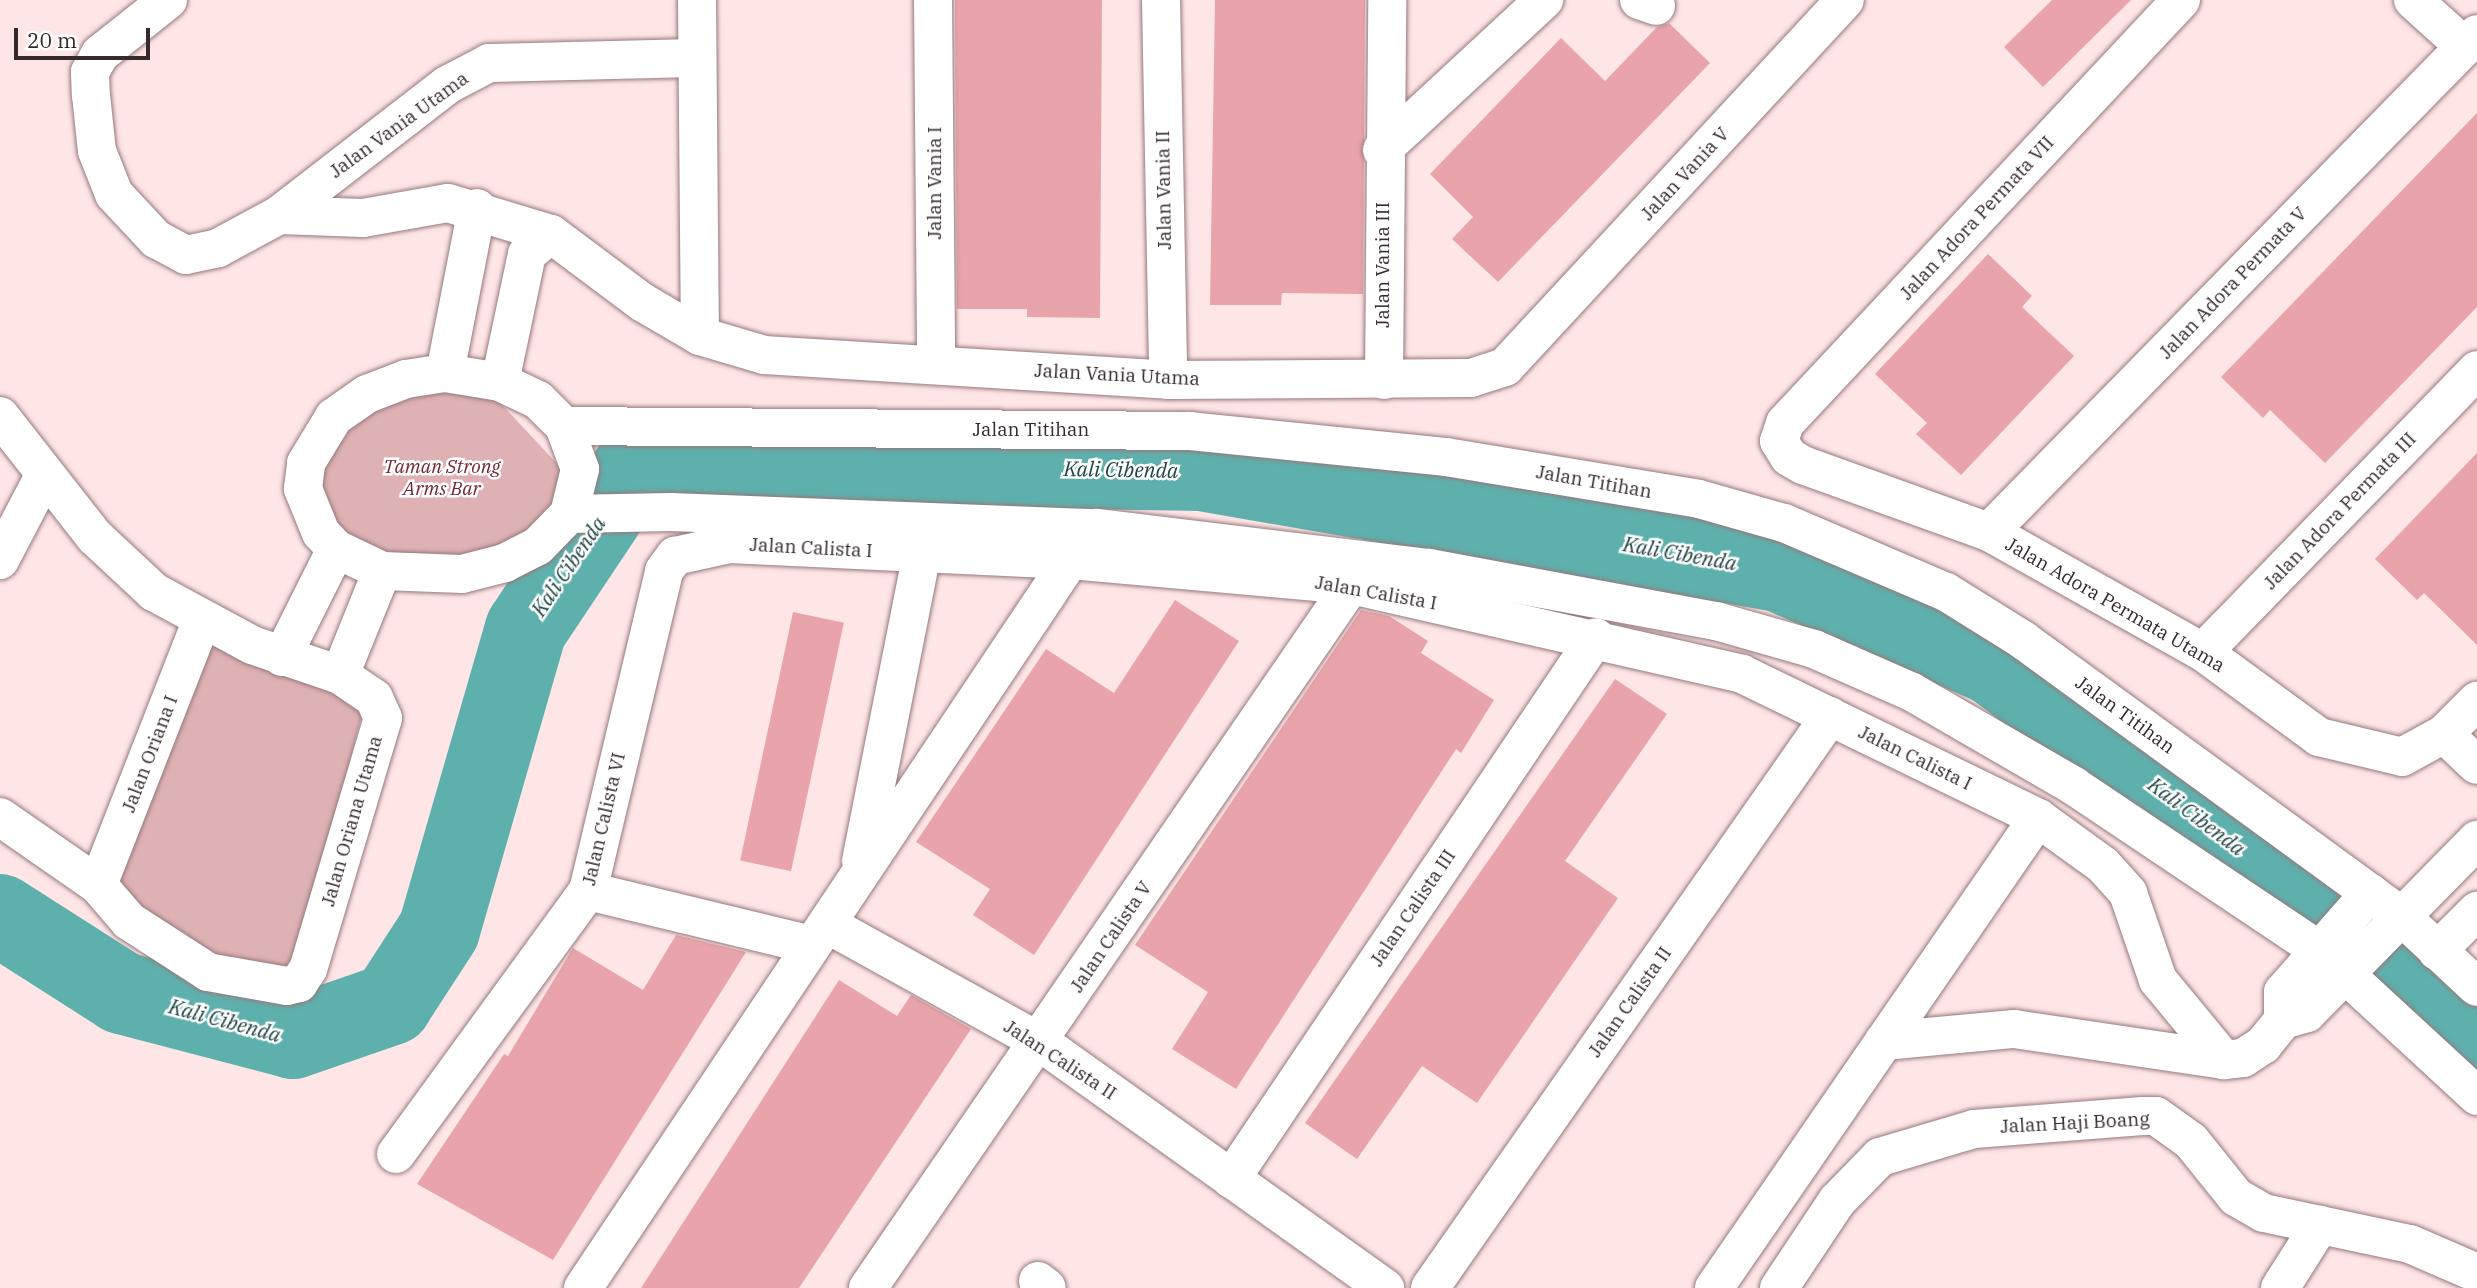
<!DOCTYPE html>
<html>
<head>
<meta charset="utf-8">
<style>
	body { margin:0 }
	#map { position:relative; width:2477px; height:1288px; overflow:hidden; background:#fee5e6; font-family:"IBM Plex Serif",serif }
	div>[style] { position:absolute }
	.green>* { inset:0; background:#deb2b5 }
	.river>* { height:82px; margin:-41px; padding:0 41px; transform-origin:41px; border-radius:41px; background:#5eb0ad }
	.building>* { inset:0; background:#e8a4aa; transform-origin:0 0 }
	.roads { filter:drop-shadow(0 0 2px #95797b) drop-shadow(0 0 2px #95797b) }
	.minor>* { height:38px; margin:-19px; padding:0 19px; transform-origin:19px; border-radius:19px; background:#fff }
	span { translate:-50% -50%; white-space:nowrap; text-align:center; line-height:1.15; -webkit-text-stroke:5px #fff; paint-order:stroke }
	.street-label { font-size:19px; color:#35292a }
	.park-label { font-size:19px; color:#732532; font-style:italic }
	.water-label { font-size:21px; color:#1e4544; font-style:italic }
	.scale { position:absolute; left:14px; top:28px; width:136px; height:32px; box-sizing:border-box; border:4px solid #35292a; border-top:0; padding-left:9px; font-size:21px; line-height:24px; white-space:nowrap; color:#35292a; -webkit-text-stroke:5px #fff; paint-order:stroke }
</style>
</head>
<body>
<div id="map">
	<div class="green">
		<div style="clip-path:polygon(474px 375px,578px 486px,538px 546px,382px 571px,303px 489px,334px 417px)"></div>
		<div style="clip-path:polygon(206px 633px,365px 702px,295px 978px,211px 965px,106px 883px)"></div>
	</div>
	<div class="river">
		<div style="left:0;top:915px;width:145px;rotate:32.6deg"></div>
		<div style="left:122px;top:993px;width:177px;rotate:14.7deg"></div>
		<div style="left:293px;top:1038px;width:104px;rotate:-19.1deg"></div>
		<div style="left:391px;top:1004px;width:88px;rotate:-57deg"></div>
		<div style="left:439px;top:930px;width:313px;rotate:-73.9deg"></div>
		<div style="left:526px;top:629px;width:202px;rotate:-56.3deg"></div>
		<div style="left:638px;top:461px;width:564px;rotate:0.91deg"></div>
		<div style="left:1202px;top:470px;width:586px;rotate:9.93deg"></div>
		<div style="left:1779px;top:571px;width:233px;rotate:23.5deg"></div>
		<div style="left:1993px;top:664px;width:516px;rotate:36.8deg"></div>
		<div style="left:2406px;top:973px;width:95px;rotate:41.6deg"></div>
	</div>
	<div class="building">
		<div style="clip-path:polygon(955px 0,1102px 0,1100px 318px,1027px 317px,1027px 309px,957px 309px)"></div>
		<div style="clip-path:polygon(1215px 0,1365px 0,1363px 294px,1282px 293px,1281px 305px,1210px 305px)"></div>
		<div style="clip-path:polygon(2052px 0,2131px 0,2043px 87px,2004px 47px)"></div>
		<div style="clip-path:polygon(1669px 23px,1710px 63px,1498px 282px,1452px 239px,1473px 217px,1430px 174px,1561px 38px,1605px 81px,1657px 27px)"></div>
		<div style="clip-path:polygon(2477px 113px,2477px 307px,2325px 463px,2270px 410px,2263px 418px,2221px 377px)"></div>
		<div style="clip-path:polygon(1988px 254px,2032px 296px,2022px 307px,2074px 356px,1961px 475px,1916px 434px,1927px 423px,1875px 374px)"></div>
		<div style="clip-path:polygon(2477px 453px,2477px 645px,2424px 593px,2417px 600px,2375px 559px)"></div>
		<div style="clip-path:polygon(1175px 600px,1239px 641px,1034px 955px,973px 915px,990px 889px,916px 842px,1046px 649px,1114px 693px)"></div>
		<div style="clip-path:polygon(1361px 610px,1389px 616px,1428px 641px,1421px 653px,1494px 700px,1461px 753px,1456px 749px,1236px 1089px,1172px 1049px,1208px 992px,1135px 945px)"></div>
		<div style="left:793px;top:612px;width:52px;height:254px;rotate:12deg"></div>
		<div style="clip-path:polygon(1615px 679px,1667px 714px,1565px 861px,1618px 898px,1477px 1103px,1422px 1066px,1357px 1159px,1305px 1123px)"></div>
		<div style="clip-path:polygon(676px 935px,746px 952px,553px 1260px,417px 1184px,504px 1054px,508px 1056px,573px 948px,643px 990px)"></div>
		<div style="clip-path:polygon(839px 980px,897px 1016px,911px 995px,971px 1029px,799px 1288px,641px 1288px)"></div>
	</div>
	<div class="roads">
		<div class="minor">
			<div style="left:168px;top:0;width:87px;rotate:141.5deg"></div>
			<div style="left:100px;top:54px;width:21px;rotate:119deg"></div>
			<div style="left:90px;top:72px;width:23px;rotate:88deg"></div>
			<div style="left:91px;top:95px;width:56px;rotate:83.9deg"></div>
			<div style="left:97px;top:151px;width:46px;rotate:68.4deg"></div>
			<div style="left:114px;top:194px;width:62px;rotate:47deg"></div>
			<div style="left:156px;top:239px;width:34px;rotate:28deg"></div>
			<div style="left:186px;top:255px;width:33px;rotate:-12deg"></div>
			<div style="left:218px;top:248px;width:69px;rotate:-28.4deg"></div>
			<div style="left:279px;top:215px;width:84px;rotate:2deg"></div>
			<div style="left:363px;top:218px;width:86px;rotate:-10deg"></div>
			<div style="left:448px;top:203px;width:108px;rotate:16.8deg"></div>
			<div style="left:551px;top:234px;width:114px;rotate:36.8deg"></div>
			<div style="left:642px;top:302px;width:67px;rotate:30.4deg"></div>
			<div style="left:700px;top:336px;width:67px;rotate:16.5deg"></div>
			<div style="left:764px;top:355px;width:405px;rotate:3.5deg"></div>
			<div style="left:1168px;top:380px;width:303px;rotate:-0.4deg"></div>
			<div style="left:1471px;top:378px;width:36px;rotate:-18deg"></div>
			<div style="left:1505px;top:367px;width:500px;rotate:-47.19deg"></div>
			<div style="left:697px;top:0;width:336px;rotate:89.5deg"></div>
			<div style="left:933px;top:0;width:365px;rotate:89.5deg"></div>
			<div style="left:1161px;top:0;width:380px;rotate:88.9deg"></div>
			<div style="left:1639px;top:0;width:18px;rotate:19deg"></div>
			<div style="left:2181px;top:0;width:579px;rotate:133.11deg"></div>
			<div style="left:1785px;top:423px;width:19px;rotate:108deg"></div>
			<div style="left:1779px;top:441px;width:19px;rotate:58deg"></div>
			<div style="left:1789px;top:457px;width:16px;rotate:30deg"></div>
			<div style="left:1803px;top:465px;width:198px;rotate:19.8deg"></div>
			<div style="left:1989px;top:532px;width:245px;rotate:29.3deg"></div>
			<div style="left:2203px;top:652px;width:144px;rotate:36.2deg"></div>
			<div style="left:2319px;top:737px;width:85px;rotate:13.5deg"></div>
			<div style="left:2402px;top:757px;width:48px;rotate:-28.7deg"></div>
			<div style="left:2444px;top:734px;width:47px;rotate:-45deg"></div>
			<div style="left:2413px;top:0;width:70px;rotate:42.1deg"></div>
			<div style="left:1382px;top:150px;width:221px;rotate:-42.8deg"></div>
			<div style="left:279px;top:215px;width:212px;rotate:-37.7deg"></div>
			<div style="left:447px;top:85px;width:47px;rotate:-27.6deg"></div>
			<div style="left:489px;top:63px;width:207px;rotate:-1.4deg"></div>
			<div style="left:445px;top:373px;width:56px;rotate:9.3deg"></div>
			<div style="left:500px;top:382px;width:42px;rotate:25.3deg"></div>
			<div style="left:538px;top:400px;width:37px;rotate:45deg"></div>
			<div style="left:564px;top:426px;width:46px;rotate:69.6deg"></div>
			<div style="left:580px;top:469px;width:46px;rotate:103.7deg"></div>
			<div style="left:569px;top:514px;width:45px;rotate:134.1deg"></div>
			<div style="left:538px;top:546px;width:37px;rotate:153deg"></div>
			<div style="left:505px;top:563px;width:44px;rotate:165.7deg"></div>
			<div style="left:462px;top:574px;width:80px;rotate:-177.9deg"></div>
			<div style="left:382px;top:571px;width:51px;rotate:-154.4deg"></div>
			<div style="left:336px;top:549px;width:22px;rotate:-133deg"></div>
			<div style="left:321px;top:533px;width:48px;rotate:-112.2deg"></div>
			<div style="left:303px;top:489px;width:26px;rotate:-83deg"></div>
			<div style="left:306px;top:463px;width:54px;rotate:-58.7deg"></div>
			<div style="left:334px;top:417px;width:40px;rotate:-34.9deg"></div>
			<div style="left:367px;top:394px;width:42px;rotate:-21deg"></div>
			<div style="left:406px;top:379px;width:39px;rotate:-9deg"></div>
			<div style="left:445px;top:373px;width:168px;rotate:-79deg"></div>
			<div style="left:1384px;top:380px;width:380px;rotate:-89.5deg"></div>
			<div style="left:500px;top:382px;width:131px;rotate:-78.1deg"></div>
			<div style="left:527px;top:254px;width:31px;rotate:-40deg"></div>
			<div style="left:0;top:416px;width:154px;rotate:51.9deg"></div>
			<div style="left:95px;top:537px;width:81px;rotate:43deg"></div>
			<div style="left:154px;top:592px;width:111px;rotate:28.4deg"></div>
			<div style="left:252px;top:645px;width:93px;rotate:18.8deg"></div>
			<div style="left:340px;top:675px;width:41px;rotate:34.1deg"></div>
			<div style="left:374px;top:698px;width:22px;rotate:66deg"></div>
			<div style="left:383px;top:718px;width:262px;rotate:106.6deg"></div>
			<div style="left:308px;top:969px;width:17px;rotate:123deg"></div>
			<div style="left:299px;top:983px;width:12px;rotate:166deg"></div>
			<div style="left:287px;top:986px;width:80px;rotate:-170deg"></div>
			<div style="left:208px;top:972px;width:94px;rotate:-147.2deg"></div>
			<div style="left:129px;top:921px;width:48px;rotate:-130.7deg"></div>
			<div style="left:98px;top:885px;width:119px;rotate:-145.2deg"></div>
			<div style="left:564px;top:426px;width:626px;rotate:0.46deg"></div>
			<div style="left:1190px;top:431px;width:257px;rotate:5.8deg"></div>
			<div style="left:1446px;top:457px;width:256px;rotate:9.4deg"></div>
			<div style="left:1699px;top:499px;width:88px;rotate:15.8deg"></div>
			<div style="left:1784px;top:523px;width:176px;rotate:23.1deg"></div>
			<div style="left:1946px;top:592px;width:91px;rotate:31.9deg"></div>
			<div style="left:2023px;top:640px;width:467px;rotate:36.1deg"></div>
			<div style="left:2400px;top:915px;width:105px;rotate:43.1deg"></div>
			<div style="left:569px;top:514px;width:102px;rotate:-1.1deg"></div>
			<div style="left:671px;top:512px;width:426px;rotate:2.2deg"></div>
			<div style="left:1097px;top:528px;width:334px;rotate:6.9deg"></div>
			<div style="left:1429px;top:568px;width:292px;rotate:10.5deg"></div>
			<div style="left:1716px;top:621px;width:102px;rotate:15.9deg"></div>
			<div style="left:1814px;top:649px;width:107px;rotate:23.7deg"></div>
			<div style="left:1912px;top:692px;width:187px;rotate:30.1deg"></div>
			<div style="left:2074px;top:786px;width:295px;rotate:33.8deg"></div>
			<div style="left:2319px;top:950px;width:215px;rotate:42.7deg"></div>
			<div style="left:1989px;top:532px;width:697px;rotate:-45.58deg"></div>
			<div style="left:0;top:560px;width:95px;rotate:-62.4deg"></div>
			<div style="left:2203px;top:652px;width:393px;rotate:-45.8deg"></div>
			<div style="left:282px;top:657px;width:121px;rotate:-63.4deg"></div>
			<div style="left:340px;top:675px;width:112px;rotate:-68deg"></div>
			<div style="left:2444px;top:734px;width:45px;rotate:43.2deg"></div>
			<div style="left:861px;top:861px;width:313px;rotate:-78.8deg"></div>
			<div style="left:98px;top:885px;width:282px;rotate:-68.6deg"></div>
			<div style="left:588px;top:891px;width:230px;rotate:13.6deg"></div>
			<div style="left:827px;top:924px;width:244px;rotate:29deg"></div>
			<div style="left:1040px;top:1042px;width:424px;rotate:35.5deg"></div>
			<div style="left:2437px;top:951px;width:57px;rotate:-45deg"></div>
			<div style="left:2283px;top:1020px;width:28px;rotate:-90deg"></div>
			<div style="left:2283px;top:992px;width:132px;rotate:-48.7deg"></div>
			<div style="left:1884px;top:1041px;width:131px;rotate:-5.3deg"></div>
			<div style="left:2014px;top:1029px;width:212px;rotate:8.4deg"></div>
			<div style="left:2224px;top:1060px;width:19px;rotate:-6deg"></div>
			<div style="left:2243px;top:1058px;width:24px;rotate:-33deg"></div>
			<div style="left:2263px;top:1045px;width:32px;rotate:-51deg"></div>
			<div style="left:2283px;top:1020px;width:25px;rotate:-16deg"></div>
			<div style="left:2307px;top:1013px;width:243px;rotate:-45.5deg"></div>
			<div style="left:396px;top:1154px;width:326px;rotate:-53.9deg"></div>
			<div style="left:588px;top:891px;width:329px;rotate:-76.6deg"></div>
			<div style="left:664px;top:571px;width:19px;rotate:-54deg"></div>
			<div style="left:675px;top:556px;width:55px;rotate:-12.5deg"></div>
			<div style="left:729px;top:544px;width:341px;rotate:2.7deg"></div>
			<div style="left:1070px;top:560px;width:282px;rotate:5.1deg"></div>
			<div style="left:1351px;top:585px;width:401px;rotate:12.8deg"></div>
			<div style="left:1742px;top:674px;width:329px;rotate:25.9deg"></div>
			<div style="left:2038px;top:818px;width:80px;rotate:35.9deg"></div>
			<div style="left:2103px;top:865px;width:38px;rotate:48deg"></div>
			<div style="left:2128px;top:893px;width:92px;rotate:71deg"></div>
			<div style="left:2158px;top:980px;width:104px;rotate:50.5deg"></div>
			<div style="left:1231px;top:1179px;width:653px;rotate:-56.04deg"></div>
			<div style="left:1038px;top:1281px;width:11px;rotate:38deg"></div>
			<div style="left:583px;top:1288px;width:876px;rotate:-56.22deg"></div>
			<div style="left:868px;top:1288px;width:853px;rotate:-55.51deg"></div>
			<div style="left:1430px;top:1288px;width:698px;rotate:-55.03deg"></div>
			<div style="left:1714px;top:1288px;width:571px;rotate:-55.42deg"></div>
			<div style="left:1779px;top:1288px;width:105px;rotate:-56.3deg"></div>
			<div style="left:1837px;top:1201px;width:62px;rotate:-45.7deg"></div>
			<div style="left:1880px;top:1157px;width:98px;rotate:-16.6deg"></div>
			<div style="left:1974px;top:1129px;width:169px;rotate:-4.4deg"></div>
			<div style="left:2143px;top:1116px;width:13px"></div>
			<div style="left:2156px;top:1116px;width:43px;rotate:35.5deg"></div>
			<div style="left:2191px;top:1141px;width:72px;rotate:51.2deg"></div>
			<div style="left:2236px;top:1197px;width:32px;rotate:30deg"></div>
			<div style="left:2264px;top:1213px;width:149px;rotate:12deg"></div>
			<div style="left:2410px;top:1244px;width:73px;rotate:23.4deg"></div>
			<div style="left:2280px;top:1288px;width:75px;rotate:-57.6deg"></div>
		</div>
	</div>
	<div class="street-label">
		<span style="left:399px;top:125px;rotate:-36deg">Jalan Vania Utama</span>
		<span style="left:1685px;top:174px;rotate:-47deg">Jalan Vania V</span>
		<span style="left:935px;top:183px;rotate:-90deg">Jalan Vania I</span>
		<span style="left:1164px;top:190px;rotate:-91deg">Jalan Vania II</span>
		<span style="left:1977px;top:218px;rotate:-47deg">Jalan Adora Permata VII</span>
		<span style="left:1383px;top:265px;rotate:-90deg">Jalan Vania III</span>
		<span style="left:2233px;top:283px;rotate:-46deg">Jalan Adora Permata V</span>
		<span style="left:1117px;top:375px;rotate:3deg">Jalan Vania Utama</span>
		<span style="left:1031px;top:430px">Jalan Titihan</span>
		<span style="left:1594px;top:482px;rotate:10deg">Jalan Titihan</span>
		<span style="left:2340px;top:511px;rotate:-46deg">Jalan Adora Permata III</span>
		<span style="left:811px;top:548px;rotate:3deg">Jalan Calista I</span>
		<span style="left:1376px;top:593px;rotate:10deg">Jalan Calista I</span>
		<span style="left:2115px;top:605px;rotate:30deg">Jalan Adora Permata Utama</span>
		<span style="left:2125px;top:715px;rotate:36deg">Jalan Titihan</span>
		<span style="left:150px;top:754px;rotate:-69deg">Jalan Oriana I</span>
		<span style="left:1915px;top:758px;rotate:26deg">Jalan Calista I</span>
		<span style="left:604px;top:819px;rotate:-77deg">Jalan Calista VI</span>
		<span style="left:352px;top:821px;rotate:-74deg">Jalan Oriana Utama</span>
		<span style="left:1413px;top:908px;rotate:-56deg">Jalan Calista III</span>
		<span style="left:1111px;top:937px;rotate:-56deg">Jalan Calista V</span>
		<span style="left:1630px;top:1002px;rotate:-55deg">Jalan Calista II</span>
		<span style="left:1060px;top:1060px;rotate:33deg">Jalan Calista II</span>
		<span style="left:2075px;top:1123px;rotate:-3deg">Jalan Haji Boang</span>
	</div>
	<div class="park-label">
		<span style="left:442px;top:478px">Taman Strong<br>Arms Bar</span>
	</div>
	<div class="water-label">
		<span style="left:1121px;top:469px;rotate:1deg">Kali Cibenda</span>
		<span style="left:1680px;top:553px;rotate:10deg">Kali Cibenda</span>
		<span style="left:568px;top:566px;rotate:-56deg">Kali Cibenda</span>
		<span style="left:2197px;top:816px;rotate:37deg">Kali Cibenda</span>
		<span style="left:225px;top:1020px;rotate:15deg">Kali Cibenda</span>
	</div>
	<div class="scale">20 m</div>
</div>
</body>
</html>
